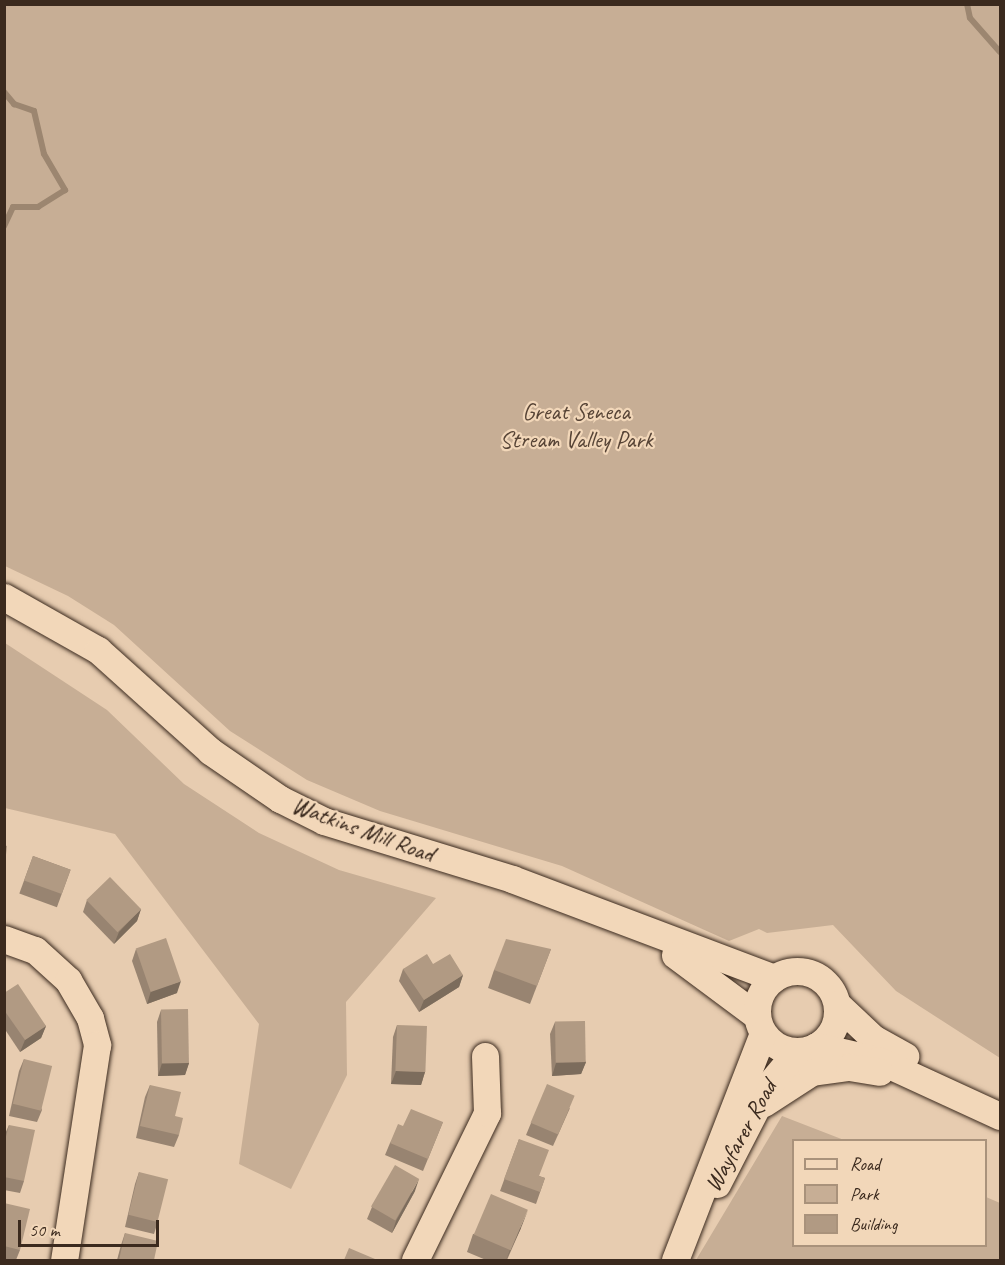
<!DOCTYPE html>
<html>
<head>
<meta charset="utf-8">
<style>
	body { margin:0 }
	#map { position:relative; width:1005px; height:1265px; overflow:hidden; background:#e7ccb0; font-family:Caveat,sans-serif }
	div>[style] { position:absolute }
	.green>* { inset:0; background:#c7ae95 }
	.stream>* { height:6px; margin:-3px; padding:0 3px; transform-origin:3px; border-radius:3px; background:#9c8670 }
	.roads { filter:drop-shadow(0 0 2px #3b2a1e) drop-shadow(0 0 2px #3b2a1e) }
	.minor>* { height:27px; margin:-13.5px; padding:0 13.5px; transform-origin:13.5px; border-radius:13.5px; background:#f2d7b9 }
	.minor>.ring { margin:-13.5px; padding:0; box-sizing:content-box; background:none; border:27px solid #f2d7b9; border-radius:50% }
	.wall>* { inset:0; background:#988471; transform-origin:0 0 }
	.shaded-wall>* { inset:0; background:#7c6c5c }
	.building>* { inset:0; background:#b19a83; transform-origin:0 0 }
	span { translate:-50% -50%; white-space:nowrap; text-align:center; line-height:1.15; -webkit-text-stroke:4.5px #f2d7b9; paint-order:stroke }
	.park-label { font-size:24px; color:#574436 }
	.street-label { font-size:24px; color:#3b2a1e }
	.frame { position:absolute; inset:0; border:6px solid #3b2a1e; pointer-events:none }
	.legend { position:absolute; left:792px; top:1139px; width:195px; height:108px; box-sizing:border-box; background:#f2d7b9; border:2px solid #a9927b; margin:0; padding:8px 10px; list-style:none; font-size:18px; color:#3b2a1e }
	.legend li { display:flex; align-items:center; gap:12px; height:30px }
	.legend b { width:30px; border:2px solid #a9927b }
	.scale { position:absolute; left:18px; top:1220px; width:141px; height:27px; box-sizing:border-box; border:3px solid #3b2a1e; border-top:0; padding-left:8px; font-size:18px; line-height:21px; white-space:nowrap; color:#3b2a1e; -webkit-text-stroke:4px #f2d7b9; paint-order:stroke }
</style>
</head>
<body>
<div id="map">
	<div class="green">
		<div style="clip-path:polygon(4px 5px,1000px 5px,1000px 1058px,896px 991px,833px 925px,767px 933px,759px 929px,729px 941px,562px 866px,380px 811px,307px 780px,230px 731px,114px 625px,68px 596px,5px 566px)"></div>
		<div style="clip-path:polygon(5px 643px,107px 710px,184px 784px,259px 833px,339px 870px,436px 898px,346px 1002px,347px 1075px,291px 1189px,239px 1164px,259px 1024px,115px 834px,5px 808px)"></div>
		<div style="clip-path:polygon(782px 1116px,844px 1140px,794px 1140px,794px 1246px,986px 1246px,986px 1197px,1000px 1203px,1000px 1260px,696px 1260px)"></div>
	</div>
	<div class="stream">
		<div style="left:967px;top:4px;width:14px;rotate:78deg"></div>
		<div style="left:970px;top:18px;width:45px;rotate:48.6deg"></div>
		<div style="left:4px;top:92px;width:16px;rotate:50deg"></div>
		<div style="left:14px;top:104px;width:21px;rotate:19deg"></div>
		<div style="left:34px;top:111px;width:44px;rotate:76.9deg"></div>
		<div style="left:44px;top:154px;width:42px;rotate:59.7deg"></div>
		<div style="left:65px;top:190px;width:32px;rotate:148deg"></div>
		<div style="left:38px;top:207px;width:25px;rotate:180deg"></div>
		<div style="left:13px;top:207px;width:21px;rotate:115deg"></div>
	</div>
	<div class="roads">
		<div class="minor">
			<div style="left:4px;top:597px;width:108px;rotate:29.4deg"></div>
			<div style="left:98px;top:650px;width:151px;rotate:42deg"></div>
			<div style="left:210px;top:751px;width:85px;rotate:34.4deg"></div>
			<div style="left:280px;top:799px;width:49px;rotate:26.6deg"></div>
			<div style="left:324px;top:821px;width:197px;rotate:17.1deg"></div>
			<div style="left:512px;top:879px;width:280px;rotate:20.7deg"></div>
			<div style="left:4px;top:939px;width:33px;rotate:20deg"></div>
			<div style="left:35px;top:950px;width:45px;rotate:42.3deg"></div>
			<div style="left:68px;top:980px;width:44px;rotate:59.9deg"></div>
			<div style="left:90px;top:1018px;width:28px;rotate:75deg"></div>
			<div style="left:97px;top:1045px;width:218px;rotate:98.7deg"></div>
			<div style="left:675px;top:955px;width:102px;rotate:36.6deg"></div>
			<div class="ring" style="left:757px;top:971px;width:53px;height:53px"></div>
			<div style="left:837px;top:1004px;width:50px;rotate:43.4deg"></div>
			<div style="left:873px;top:1038px;width:37px;rotate:29deg"></div>
			<div style="left:816px;top:1046px;width:64px;rotate:12.7deg"></div>
			<div style="left:878px;top:1060px;width:134px;rotate:24.7deg"></div>
			<div style="left:764px;top:1103px;width:57px;rotate:-32.9deg"></div>
			<div style="left:812px;top:1072px;width:37px;rotate:-8deg"></div>
			<div style="left:849px;top:1067px;width:31px;rotate:9deg"></div>
			<div style="left:717px;top:1184px;width:109px;rotate:-62.7deg"></div>
			<div style="left:767px;top:1087px;width:47px;rotate:-50.2deg"></div>
			<div style="left:415px;top:1260px;width:164px;rotate:-63.9deg"></div>
			<div style="left:487px;top:1113px;width:57px;rotate:-92deg"></div>
			<div style="left:675px;top:1260px;width:243px;rotate:-68.8deg"></div>
		</div>
	</div>
	<div class="wall">
		<div style="left:33px;top:856px;width:40px;height:40px;rotate:20deg"></div>
		<div style="clip-path:polygon(87px 900px,141px 909px,137px 921px,114px 944px,83px 912px)"></div>
		<div style="clip-path:polygon(136px 949px,177px 993px,147px 1004px,132px 961px)"></div>
		<div style="clip-path:polygon(551px 949px,530px 1004px,488px 988px,494px 970px)"></div>
		<div style="clip-path:polygon(433px 964px,463px 975px,459px 987px,419px 1012px,399px 981px,403px 969px)"></div>
		<div style="clip-path:polygon(4px 993px,46px 1026px,41px 1038px,20px 1052px,4px 1028px)"></div>
		<div style="clip-path:polygon(161px 1010px,189px 1063px,185px 1075px,158px 1076px,157px 1022px)"></div>
		<div style="clip-path:polygon(555px 1022px,586px 1062px,581px 1074px,552px 1076px,550px 1034px)"></div>
		<div style="clip-path:polygon(397px 1025px,425px 1072px,421px 1085px,391px 1084px,393px 1037px)"></div>
		<div style="clip-path:polygon(24px 1059px,42px 1110px,37px 1122px,9px 1116px,19px 1071px)"></div>
		<div style="clip-path:polygon(150px 1085px,175px 1116px,179px 1135px,174px 1147px,136px 1138px,145px 1097px)"></div>
		<div style="clip-path:polygon(570px 1108px,553px 1146px,526px 1135px,531px 1123px)"></div>
		<div style="clip-path:polygon(443px 1122px,423px 1171px,385px 1155px,390px 1143px,403px 1126px)"></div>
		<div style="clip-path:polygon(9px 1125px,24px 1181px,20px 1193px,4px 1190px,4px 1136px)"></div>
		<div style="clip-path:polygon(519px 1139px,539px 1176px,545px 1178px,536px 1204px,500px 1191px)"></div>
		<div style="clip-path:polygon(139px 1172px,158px 1221px,154px 1234px,125px 1227px,135px 1184px)"></div>
		<div style="clip-path:polygon(415px 1191px,392px 1233px,367px 1219px,372px 1207px)"></div>
		<div style="clip-path:polygon(4px 1203px,20px 1250px,16px 1260px,4px 1259px)"></div>
		<div style="clip-path:polygon(521px 1228px,507px 1260px,486px 1260px,467px 1252px,473px 1234px)"></div>
		<div style="clip-path:polygon(125px 1233px,154px 1260px,117px 1260px,121px 1245px)"></div>
	</div>
	<div class="shaded-wall">
		<div style="clip-path:polygon(141px 909px,137px 921px,114px 944px,119px 932px)"></div>
		<div style="clip-path:polygon(463px 975px,459px 987px,419px 1012px,424px 1000px)"></div>
		<div style="clip-path:polygon(181px 981px,177px 993px,147px 1004px,151px 991px)"></div>
		<div style="clip-path:polygon(46px 1026px,41px 1038px,20px 1052px,25px 1040px)"></div>
		<div style="clip-path:polygon(586px 1062px,581px 1074px,552px 1076px,556px 1063px)"></div>
		<div style="clip-path:polygon(162px 1063px,189px 1063px,185px 1075px,158px 1076px)"></div>
		<div style="clip-path:polygon(396px 1071px,425px 1072px,421px 1085px,391px 1084px)"></div>
		<div style="clip-path:polygon(419px 1179px,415px 1191px,392px 1233px,396px 1221px)"></div>
		<div style="clip-path:polygon(528px 1210px,521px 1228px,506px 1260px,510px 1250px)"></div>
	</div>
	<div class="building">
		<div style="clip-path:polygon(4px 845px,7px 846px,4px 872px)"></div>
		<div style="left:33px;top:856px;width:40px;height:26px;rotate:20deg"></div>
		<div style="left:110px;top:877px;width:45px;height:33px;rotate:46deg"></div>
		<div style="left:166px;top:938px;width:46px;height:32px;rotate:71deg"></div>
		<div style="clip-path:polygon(506px 939px,551px 949px,537px 986px,494px 970px)"></div>
		<div style="clip-path:polygon(427px 954px,433px 964px,450px 954px,463px 975px,424px 1000px,403px 969px)"></div>
		<div style="clip-path:polygon(18px 984px,46px 1026px,25px 1040px,4px 1010px,4px 993px)"></div>
		<div style="left:188px;top:1009px;width:54px;height:27px;rotate:89deg"></div>
		<div style="left:585px;top:1021px;width:41px;height:30px;rotate:89deg"></div>
		<div style="left:397px;top:1025px;width:30px;height:46px;rotate:2deg"></div>
		<div style="left:24px;top:1059px;width:29px;height:46px;rotate:14deg"></div>
		<div style="left:547px;top:1084px;width:30px;height:42px;rotate:23deg"></div>
		<div style="clip-path:polygon(150px 1085px,181px 1092px,175px 1116px,183px 1118px,179px 1135px,140px 1126px)"></div>
		<div style="clip-path:polygon(411px 1109px,443px 1122px,428px 1159px,390px 1143px,398px 1124px,403px 1126px)"></div>
		<div style="clip-path:polygon(9px 1125px,35px 1130px,24px 1181px,4px 1177px,4px 1144px)"></div>
		<div style="clip-path:polygon(519px 1139px,549px 1150px,539px 1176px,545px 1178px,540px 1192px,504px 1179px)"></div>
		<div style="left:395px;top:1165px;width:28px;height:48px;rotate:30deg"></div>
		<div style="left:139px;top:1172px;width:30px;height:44px;rotate:14deg"></div>
		<div style="left:491px;top:1194px;width:40px;height:44px;rotate:23deg"></div>
		<div style="clip-path:polygon(4px 1203px,30px 1209px,20px 1250px,4px 1246px)"></div>
		<div style="clip-path:polygon(125px 1233px,158px 1241px,154px 1260px,119px 1260px)"></div>
		<div style="clip-path:polygon(349px 1248px,375px 1259px,374px 1260px,344px 1260px)"></div>
	</div>
	<div class="park-label">
		<span style="left:576px;top:426px">Great Seneca<br>Stream Valley Park</span>
	</div>
	<div class="street-label">
		<span style="left:363px;top:830px;rotate:20deg">Watkins Mill Road</span>
		<span style="left:741px;top:1136px;rotate:-61deg">Wayfarer Road</span>
	</div>
	<div class="frame"></div>
	<ul class="legend">
	<li><b style="height:8px;background:#f2d7b9"></b>Road</li>
	<li><b style="height:16px;background:#c7ae95"></b>Park</li>
	<li><b style="height:16px;background:#b19a83"></b>Building</li>
	</ul>
	<div class="scale">50 m</div>
</div>
</body>
</html>
